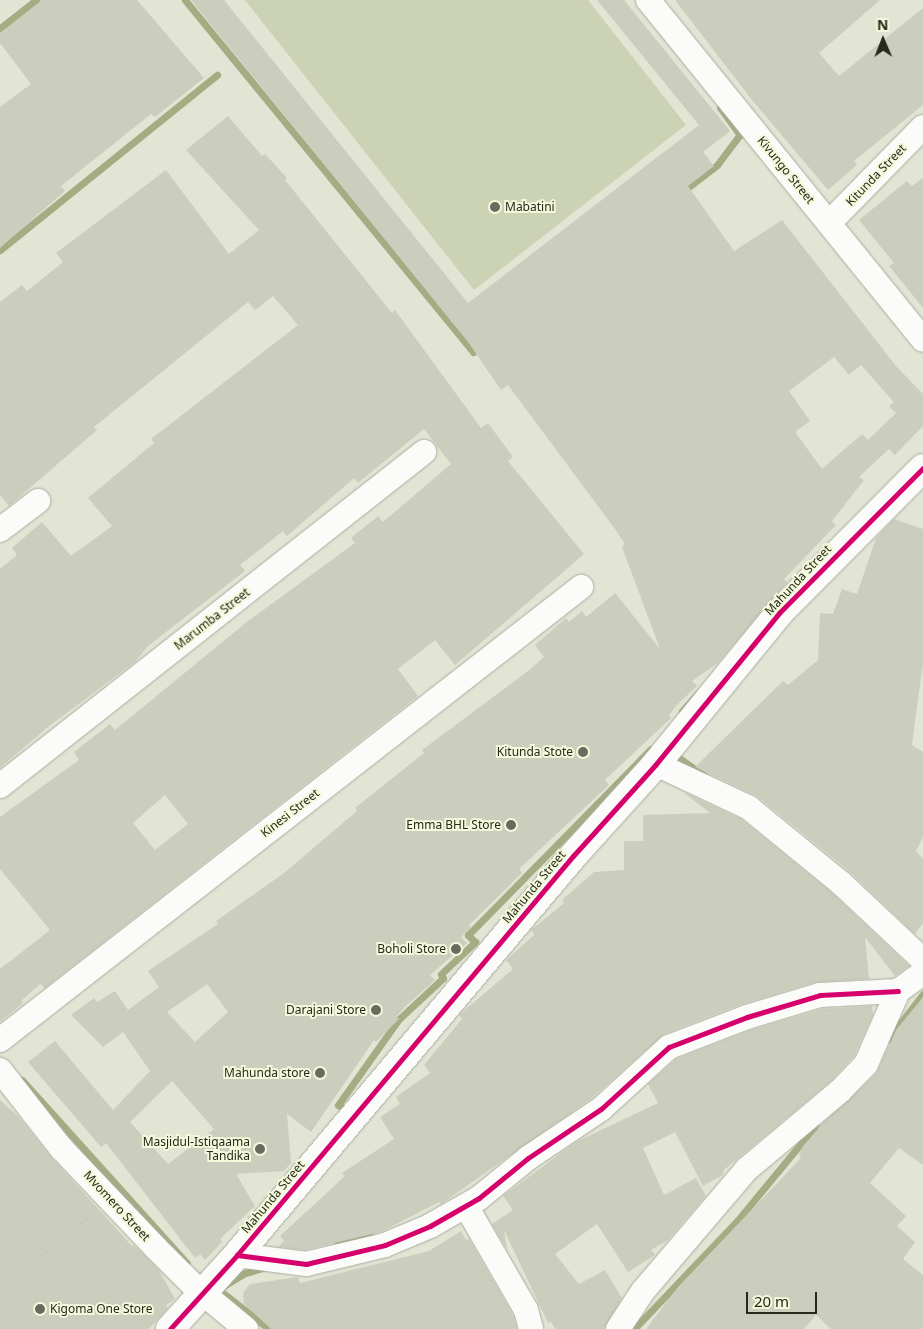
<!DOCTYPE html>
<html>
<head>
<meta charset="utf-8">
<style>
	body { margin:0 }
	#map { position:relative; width:923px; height:1329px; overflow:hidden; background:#e2e5d4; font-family:"Noto Sans",sans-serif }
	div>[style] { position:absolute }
	.green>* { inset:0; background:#ccd2b4 }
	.stream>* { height:7px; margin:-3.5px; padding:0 3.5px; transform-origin:3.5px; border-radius:3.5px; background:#a5ac83 }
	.building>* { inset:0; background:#cbcebd }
	.path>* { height:3px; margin-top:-1.5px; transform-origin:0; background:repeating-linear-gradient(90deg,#c7c8c2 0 2.5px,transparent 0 6.5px) }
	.roads { filter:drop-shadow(0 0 1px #abada0) drop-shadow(0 0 1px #abada0) }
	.minor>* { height:24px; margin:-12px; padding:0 12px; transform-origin:12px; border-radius:12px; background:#fbfbf9 }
	.tertiary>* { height:28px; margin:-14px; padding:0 14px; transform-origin:14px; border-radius:14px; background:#fbfbf9 }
	.cycleway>* { height:5px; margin:-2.5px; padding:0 2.5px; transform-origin:2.5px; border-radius:2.5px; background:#d6006c }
	.dots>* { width:14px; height:14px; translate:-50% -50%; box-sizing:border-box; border:2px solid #f3f9da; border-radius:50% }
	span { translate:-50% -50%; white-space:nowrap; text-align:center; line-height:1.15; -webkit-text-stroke:4px #f3f9da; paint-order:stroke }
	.street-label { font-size:12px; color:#27291d }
	.poi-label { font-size:12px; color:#27291d }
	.left { translate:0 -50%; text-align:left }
	.right { translate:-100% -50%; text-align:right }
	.north { position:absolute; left:858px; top:15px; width:50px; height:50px; -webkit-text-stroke:4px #f3f9da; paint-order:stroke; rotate:359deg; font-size:14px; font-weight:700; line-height:20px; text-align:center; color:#27291d }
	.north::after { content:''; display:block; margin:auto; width:18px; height:22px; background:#27291d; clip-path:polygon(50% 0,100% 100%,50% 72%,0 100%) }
	.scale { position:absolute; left:746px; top:1292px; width:71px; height:22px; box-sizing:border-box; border:2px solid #27291d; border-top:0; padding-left:6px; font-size:15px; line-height:18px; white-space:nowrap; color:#27291d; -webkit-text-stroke:4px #f3f9da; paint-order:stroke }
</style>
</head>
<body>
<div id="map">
	<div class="green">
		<div style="clip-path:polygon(245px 0,588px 0,686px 125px,474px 290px)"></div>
	</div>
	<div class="stream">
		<div style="left:185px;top:0;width:455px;rotate:50.7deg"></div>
		<div style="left:473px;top:352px;width:10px;rotate:-37deg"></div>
		<div style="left:0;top:28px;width:46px;rotate:-37.9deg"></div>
		<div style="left:682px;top:192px;width:44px;rotate:-37.6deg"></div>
		<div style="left:717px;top:165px;width:38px;rotate:-53deg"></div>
		<div style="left:740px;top:135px;width:34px;rotate:-126deg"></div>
		<div style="left:0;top:250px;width:279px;rotate:-38.9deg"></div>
		<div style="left:682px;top:711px;width:24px;rotate:-48deg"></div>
		<div style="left:672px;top:753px;width:39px;rotate:35deg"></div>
		<div style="left:888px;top:1039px;width:57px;rotate:-52.1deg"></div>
		<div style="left:22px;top:1080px;width:246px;rotate:48deg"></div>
		<div style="left:342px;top:1113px;width:5px;rotate:-53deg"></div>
		<div style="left:345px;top:1109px;width:8px;rotate:-150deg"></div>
		<div style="left:338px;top:1105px;width:105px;rotate:-54.7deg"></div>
		<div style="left:399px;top:1019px;width:60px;rotate:-43deg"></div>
		<div style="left:443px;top:978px;width:4px;rotate:-117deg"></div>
		<div style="left:441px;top:974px;width:47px;rotate:-43.3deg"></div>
		<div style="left:475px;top:942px;width:10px;rotate:-135deg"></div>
		<div style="left:468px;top:935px;width:260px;rotate:-45.5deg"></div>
		<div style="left:337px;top:1241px;width:34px;rotate:-7deg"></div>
		<div style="left:266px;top:1267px;width:22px;rotate:164deg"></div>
		<div style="left:245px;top:1273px;width:31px;rotate:149deg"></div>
		<div style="left:218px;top:1289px;width:65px;rotate:38.1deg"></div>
		<div style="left:634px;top:1329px;width:149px;rotate:-46.4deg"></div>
		<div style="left:737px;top:1221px;width:124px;rotate:-50.5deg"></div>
	</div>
	<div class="building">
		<div style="clip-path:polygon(42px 0,137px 0,204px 78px,155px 117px,151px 114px,61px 186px,65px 191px,0 248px,0 107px,31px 84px,0 43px,0 33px)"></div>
		<div style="clip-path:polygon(evenodd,191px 0,224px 0,468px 303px,699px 125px,597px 0,624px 0,730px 131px,703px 152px,714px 166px,688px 186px,734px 251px,782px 220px,896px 366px,923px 394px,923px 426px,895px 455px,889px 449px,859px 477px,864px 480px,832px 521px,836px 525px,784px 579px,787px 582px,718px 663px,692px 681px,697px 686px,676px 706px,669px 715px,671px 718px,605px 780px,609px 785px,519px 869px,522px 873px,469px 925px,471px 928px,461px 937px,467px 943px,430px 975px,435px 980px,405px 1007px,396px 1017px,399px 1019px,376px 1042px,374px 1040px,311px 1132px,287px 1114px,291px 1163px,284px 1171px,236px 1174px,255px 1206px,220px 1239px,222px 1242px,205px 1260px,200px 1254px,195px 1258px,106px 1143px,101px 1147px,28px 1062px,55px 1041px,113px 1110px,150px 1071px,123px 1032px,103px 1047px,71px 1015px,94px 998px,97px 1002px,115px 991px,128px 1010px,159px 987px,148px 971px,218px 924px,216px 921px,284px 873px,357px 811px,355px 808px,424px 753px,422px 750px,528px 671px,544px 657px,535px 645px,566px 618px,569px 622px,582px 611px,586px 617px,615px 593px,660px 649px,622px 547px,625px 544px,615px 529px,508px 385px,501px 390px,468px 342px,191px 0,834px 357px,849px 375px,861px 365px,894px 402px,889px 406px,896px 413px,868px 440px,862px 434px,822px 469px,795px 432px,810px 421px,789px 391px,834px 357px,191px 0,207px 984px,228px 1012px,195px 1042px,167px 1012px,207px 984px,191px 0,172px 1081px,214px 1129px,168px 1164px,130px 1122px,172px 1081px)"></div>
		<div style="clip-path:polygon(675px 0,880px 0,819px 53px,839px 76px,923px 8px,923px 105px,854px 161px,857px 165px,828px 190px,752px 100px)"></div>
		<div style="clip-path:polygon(evenodd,228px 116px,262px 156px,265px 154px,287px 178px,285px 180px,392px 313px,395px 310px,481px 428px,488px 423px,513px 457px,508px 461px,584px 554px,455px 665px,435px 640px,398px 669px,418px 696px,45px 988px,40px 984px,21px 1001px,23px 1003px,0 1022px,0 969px,50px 930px,0 869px,0 817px,79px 760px,74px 752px,110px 724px,115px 730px,248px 621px,355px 543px,351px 538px,378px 516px,383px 522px,451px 464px,424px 429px,358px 483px,354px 478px,287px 536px,283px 531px,240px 565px,245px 571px,148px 646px,135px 662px,48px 727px,0 768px,0 569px,17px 555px,12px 548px,42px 522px,71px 556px,112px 526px,88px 498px,154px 443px,151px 439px,298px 325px,273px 296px,255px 310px,248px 302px,94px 427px,97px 430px,9px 506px,0 495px,0 302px,22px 285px,27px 291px,63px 262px,56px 253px,166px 170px,229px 254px,259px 230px,186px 150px,228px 116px,165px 795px,188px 824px,155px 850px,133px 823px,165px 795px)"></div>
		<div style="clip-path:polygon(923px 178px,923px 308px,889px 266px,894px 263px,859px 220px,907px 181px,912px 186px)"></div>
		<div style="clip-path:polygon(894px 519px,923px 529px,923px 662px,912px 745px,923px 752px,923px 837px,916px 851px,923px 858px,923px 923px,915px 934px,850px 872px,757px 796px,695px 767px,783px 681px,788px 685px,818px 660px,820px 613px,833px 614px,842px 589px,857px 594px,876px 538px)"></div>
		<div style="clip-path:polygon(683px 792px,741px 819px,832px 893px,909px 966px,895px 976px,865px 937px,869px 979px,816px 982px,742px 1004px,664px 1034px,592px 1098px,441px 1204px,439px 1202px,381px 1232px,305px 1250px,278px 1247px,284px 1241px,280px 1236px,345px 1176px,342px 1173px,394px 1139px,380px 1117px,400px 1104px,396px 1097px,430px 1073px,424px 1065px,462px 1019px,459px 1015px,513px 969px,506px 960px,534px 935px,531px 930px,564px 903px,562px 900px,594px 872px,624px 870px,624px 841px,643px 841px,643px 815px,710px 813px)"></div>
		<div style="clip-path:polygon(923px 997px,923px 1165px,899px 1148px,870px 1183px,906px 1216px,897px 1226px,915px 1242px,903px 1259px,923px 1275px,923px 1329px,831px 1329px,816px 1315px,804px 1329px,646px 1329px,678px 1287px,801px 1158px,799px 1155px,803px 1146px,820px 1127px,817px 1128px,876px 1074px,896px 1030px)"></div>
		<div style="clip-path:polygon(872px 1006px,873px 1015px,854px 1056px,831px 1081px,724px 1170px,723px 1175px,703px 1186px,675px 1132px,643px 1148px,664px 1195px,696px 1178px,706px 1196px,668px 1240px,651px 1250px,655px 1255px,628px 1272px,597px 1224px,555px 1254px,579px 1284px,605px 1270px,622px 1298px,604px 1329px,555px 1329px,551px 1322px,548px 1323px,504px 1230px,507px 1249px,492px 1224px,513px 1210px,503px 1196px,576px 1142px,658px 1103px,648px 1084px,676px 1059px,751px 1030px,822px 1009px)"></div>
		<div style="clip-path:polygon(0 1100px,17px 1115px,51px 1157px,132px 1246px,134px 1245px,159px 1270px,175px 1299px,166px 1305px,168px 1308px,149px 1329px,0 1329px)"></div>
		<div style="clip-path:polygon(461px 1231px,466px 1240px,469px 1239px,513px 1315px,517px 1329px,271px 1329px,244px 1304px,243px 1293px,250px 1284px,298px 1277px,300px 1283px,429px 1251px)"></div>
	</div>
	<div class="path">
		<div style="left:0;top:1289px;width:119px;rotate:-39.2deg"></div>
	</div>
	<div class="roads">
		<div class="minor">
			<div style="left:648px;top:0;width:437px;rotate:51deg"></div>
			<div style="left:829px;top:223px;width:134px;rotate:-45.6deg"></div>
			<div style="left:0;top:530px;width:48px;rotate:-37.3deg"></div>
			<div style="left:656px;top:764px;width:102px;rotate:25.1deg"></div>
			<div style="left:748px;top:807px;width:120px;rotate:39.3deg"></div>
			<div style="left:841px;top:883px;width:112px;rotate:43.2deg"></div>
			<div style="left:0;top:786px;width:540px;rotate:-38.23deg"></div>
			<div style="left:0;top:1040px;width:737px;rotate:-37.94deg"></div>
			<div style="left:0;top:1070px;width:99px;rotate:52deg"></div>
			<div style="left:61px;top:1148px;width:138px;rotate:46.5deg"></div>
			<div style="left:156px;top:1248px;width:52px;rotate:45deg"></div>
			<div style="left:193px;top:1285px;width:69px;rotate:39.7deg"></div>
			<div style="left:466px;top:1206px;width:120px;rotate:60deg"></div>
			<div style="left:526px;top:1310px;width:20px;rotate:75deg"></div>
			<div style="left:237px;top:1255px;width:70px;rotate:7.4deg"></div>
			<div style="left:306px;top:1264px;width:81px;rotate:-13.5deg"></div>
			<div style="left:385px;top:1245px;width:49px;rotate:-22.9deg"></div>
			<div style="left:430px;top:1226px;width:56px;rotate:-29.7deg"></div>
			<div style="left:479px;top:1198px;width:63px;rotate:-39.2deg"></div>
			<div style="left:528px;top:1158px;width:88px;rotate:-33.9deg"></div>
			<div style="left:601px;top:1109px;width:92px;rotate:-42.4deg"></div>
			<div style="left:669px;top:1047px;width:84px;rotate:-21deg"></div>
			<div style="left:747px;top:1017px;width:76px;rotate:-16.8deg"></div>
			<div style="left:820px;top:995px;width:78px;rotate:-2.9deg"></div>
			<div style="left:618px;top:1329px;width:45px;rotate:-56.7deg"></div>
			<div style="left:643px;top:1291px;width:160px;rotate:-49.6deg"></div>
			<div style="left:747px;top:1169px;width:121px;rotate:-40deg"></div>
			<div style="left:840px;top:1091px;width:37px;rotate:-46deg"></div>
			<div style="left:866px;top:1064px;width:80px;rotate:-66.3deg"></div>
			<div style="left:898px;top:991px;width:31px;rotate:-36deg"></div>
		</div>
		<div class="tertiary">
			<div style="left:170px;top:1329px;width:100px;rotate:-47.8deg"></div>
			<div style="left:237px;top:1255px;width:522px;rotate:-49.9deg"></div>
			<div style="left:573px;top:856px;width:124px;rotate:-47.9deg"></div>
			<div style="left:656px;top:764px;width:195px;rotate:-50.8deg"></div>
			<div style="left:779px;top:613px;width:204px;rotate:-45.2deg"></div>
		</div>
	</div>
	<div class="cycleway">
		<div style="left:237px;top:1255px;width:70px;rotate:7.4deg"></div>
		<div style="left:306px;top:1264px;width:81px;rotate:-13.5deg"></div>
		<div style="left:385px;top:1245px;width:49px;rotate:-22.9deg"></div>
		<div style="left:430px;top:1226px;width:56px;rotate:-29.7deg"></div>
		<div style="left:479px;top:1198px;width:63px;rotate:-39.2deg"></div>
		<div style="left:528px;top:1158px;width:88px;rotate:-33.9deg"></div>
		<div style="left:601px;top:1109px;width:92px;rotate:-42.4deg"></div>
		<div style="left:669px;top:1047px;width:84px;rotate:-21deg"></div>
		<div style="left:747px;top:1017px;width:76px;rotate:-16.8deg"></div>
		<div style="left:820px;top:995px;width:78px;rotate:-2.9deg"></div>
		<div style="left:170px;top:1329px;width:100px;rotate:-47.8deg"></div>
		<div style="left:237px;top:1255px;width:522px;rotate:-49.9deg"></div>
		<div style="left:573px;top:856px;width:124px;rotate:-47.9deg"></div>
		<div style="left:656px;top:764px;width:195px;rotate:-50.8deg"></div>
		<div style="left:779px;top:613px;width:204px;rotate:-45.2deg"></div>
	</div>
	<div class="dots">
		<div style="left:495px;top:207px;background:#686b5d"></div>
		<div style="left:583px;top:752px;background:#686b5d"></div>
		<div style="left:511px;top:825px;background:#686b5d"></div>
		<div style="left:456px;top:949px;background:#686b5d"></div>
		<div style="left:376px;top:1010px;background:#686b5d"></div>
		<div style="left:320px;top:1073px;background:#686b5d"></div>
		<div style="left:260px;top:1149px;background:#686b5d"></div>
		<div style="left:40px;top:1309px;background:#686b5d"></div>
	</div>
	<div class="street-label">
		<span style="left:786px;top:170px;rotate:51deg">Kivungo Street</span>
		<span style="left:876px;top:175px;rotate:-46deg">Kitunda Street</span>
		<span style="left:798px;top:580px;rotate:-47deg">Mahunda Street</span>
		<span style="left:212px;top:619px;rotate:-38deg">Marumba Street</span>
		<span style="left:290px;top:813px;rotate:-38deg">Kinesi Street</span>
		<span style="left:534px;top:887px;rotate:-50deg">Mahunda Street</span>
		<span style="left:273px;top:1197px;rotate:-50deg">Mahunda Street</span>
		<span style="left:117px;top:1206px;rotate:47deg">Mvomero Street</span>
	</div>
	<div class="poi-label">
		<span class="left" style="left:505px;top:207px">Mabatini</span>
		<span class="right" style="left:573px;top:752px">Kitunda Stote</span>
		<span class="right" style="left:501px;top:825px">Emma BHL Store</span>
		<span class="right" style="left:446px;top:949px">Boholi Store</span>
		<span class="right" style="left:366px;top:1010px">Darajani Store</span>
		<span class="right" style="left:310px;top:1073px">Mahunda store</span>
		<span class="right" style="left:250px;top:1149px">Masjidul-Istiqaama<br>Tandika</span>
		<span class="left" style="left:50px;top:1309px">Kigoma One Store</span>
	</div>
	<div class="north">N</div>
	<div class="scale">20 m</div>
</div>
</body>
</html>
